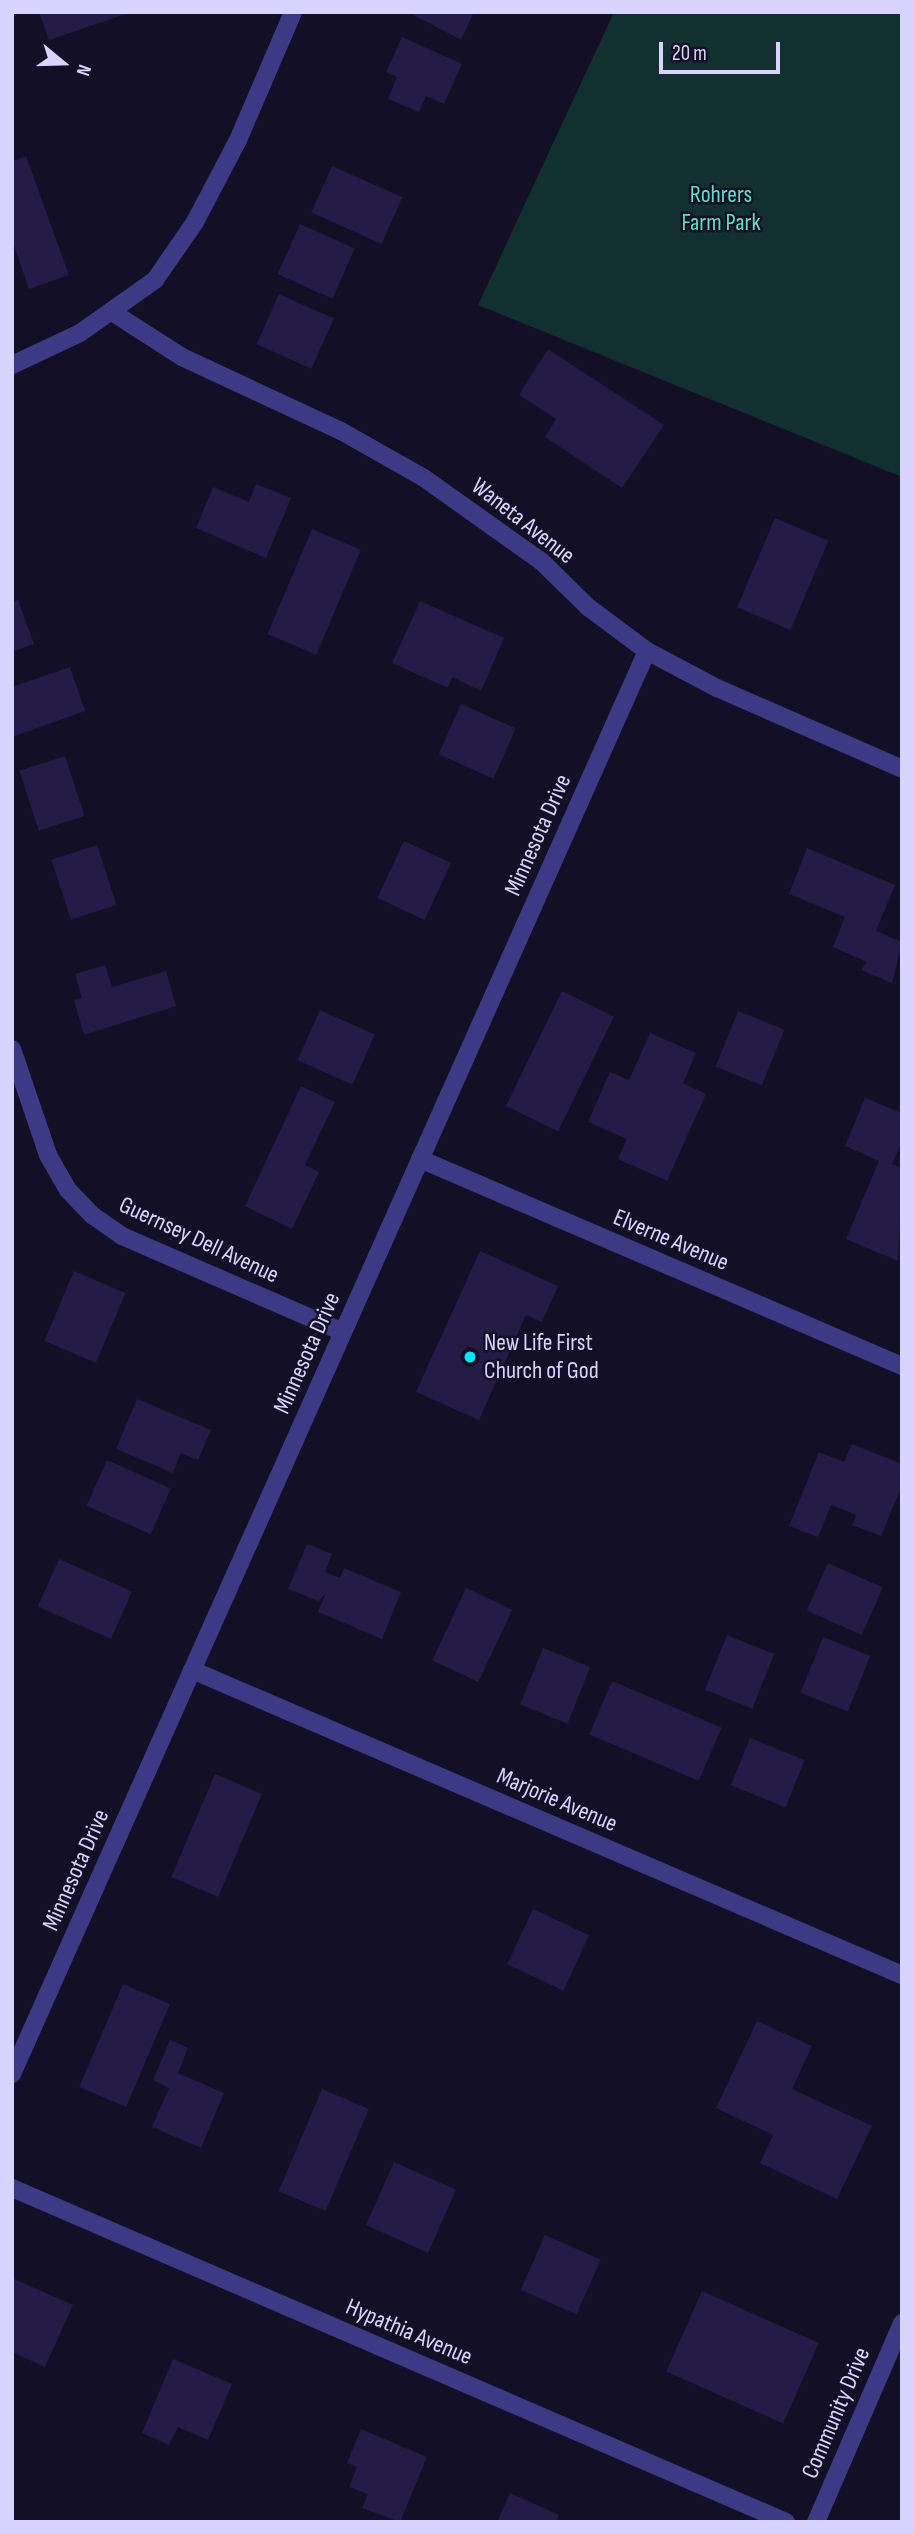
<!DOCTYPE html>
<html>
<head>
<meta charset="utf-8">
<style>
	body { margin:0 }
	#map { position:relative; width:914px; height:2534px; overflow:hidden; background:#130f26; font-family:"Sofia Sans Condensed",sans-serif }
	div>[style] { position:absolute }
	.green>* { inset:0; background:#12302f }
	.building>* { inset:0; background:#241b47; transform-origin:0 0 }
	.minor>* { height:18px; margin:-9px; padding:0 9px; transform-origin:9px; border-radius:9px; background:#3d3a85 }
	.dots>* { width:19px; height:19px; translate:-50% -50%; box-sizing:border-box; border:4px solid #130f26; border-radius:50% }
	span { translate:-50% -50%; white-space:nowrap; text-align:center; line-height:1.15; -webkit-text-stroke:5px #130f26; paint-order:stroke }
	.park-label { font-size:24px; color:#5fe0c0 }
	.street-label { font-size:24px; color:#d9d4ff }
	.poi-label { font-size:24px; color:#d9d4ff }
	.left { translate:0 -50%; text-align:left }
	.frame { position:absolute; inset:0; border:14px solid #d9d4ff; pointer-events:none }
	.north { position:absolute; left:28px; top:28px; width:70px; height:70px; -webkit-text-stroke:5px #130f26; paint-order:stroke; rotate:109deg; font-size:19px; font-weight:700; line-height:28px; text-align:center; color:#d9d4ff }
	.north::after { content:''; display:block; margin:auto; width:24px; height:32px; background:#d9d4ff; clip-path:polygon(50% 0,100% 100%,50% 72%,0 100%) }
	.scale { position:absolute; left:659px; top:42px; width:121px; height:32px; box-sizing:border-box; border:4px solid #d9d4ff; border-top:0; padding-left:9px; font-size:21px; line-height:24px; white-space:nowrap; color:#d9d4ff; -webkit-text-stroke:5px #130f26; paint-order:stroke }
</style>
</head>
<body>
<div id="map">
	<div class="green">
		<div style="clip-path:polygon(614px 12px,902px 12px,902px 477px,478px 305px)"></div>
	</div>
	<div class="building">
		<div style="clip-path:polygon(39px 12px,129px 12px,129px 13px,49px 40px)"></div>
		<div style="clip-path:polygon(408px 12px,474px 12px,461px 40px)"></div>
		<div style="clip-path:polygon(402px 37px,462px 64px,444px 104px,426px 96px,419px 112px,388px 99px,397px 77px,386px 72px)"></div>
		<div style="clip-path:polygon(26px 156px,69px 275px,29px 289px,12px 240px,12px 161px)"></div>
		<div style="left:332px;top:166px;width:77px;height:51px;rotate:24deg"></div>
		<div style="left:300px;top:224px;width:60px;height:55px;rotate:24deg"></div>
		<div style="left:279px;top:294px;width:60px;height:55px;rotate:24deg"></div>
		<div style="clip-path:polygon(548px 349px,664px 425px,622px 488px,545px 437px,556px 419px,519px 395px)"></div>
		<div style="clip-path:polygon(256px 484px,291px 498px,266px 558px,196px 528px,213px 487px,249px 502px)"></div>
		<div style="left:775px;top:518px;width:58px;height:97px;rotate:23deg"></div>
		<div style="left:312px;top:529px;width:53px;height:114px;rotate:23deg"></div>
		<div style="clip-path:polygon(18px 600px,34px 644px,12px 652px,12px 602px)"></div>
		<div style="clip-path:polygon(420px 601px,504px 638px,481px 691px,452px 677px,448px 688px,392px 663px)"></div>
		<div style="clip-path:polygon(70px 667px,85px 711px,12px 737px,12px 687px)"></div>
		<div style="left:461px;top:704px;width:60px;height:55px;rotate:24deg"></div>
		<div style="left:65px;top:756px;width:63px;height:48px;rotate:72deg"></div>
		<div style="left:404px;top:841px;width:52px;height:63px;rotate:25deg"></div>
		<div style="left:97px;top:845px;width:63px;height:48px;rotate:72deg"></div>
		<div style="clip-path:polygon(807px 848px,895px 885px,876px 931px,902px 942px,892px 983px,861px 970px,867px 962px,833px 947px,845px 917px,789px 894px)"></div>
		<div style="clip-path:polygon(105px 965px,112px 987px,166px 971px,176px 1006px,84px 1035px,74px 1000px,82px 998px,75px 974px)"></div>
		<div style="left:562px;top:991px;width:58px;height:128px;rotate:26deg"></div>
		<div style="left:320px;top:1010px;width:60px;height:55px;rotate:24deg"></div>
		<div style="left:738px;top:1011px;width:50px;height:60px;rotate:22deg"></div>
		<div style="clip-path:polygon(650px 1033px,696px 1053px,683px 1083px,706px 1094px,667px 1181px,618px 1159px,627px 1139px,588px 1122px,610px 1072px,629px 1080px)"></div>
		<div style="clip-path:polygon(301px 1086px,335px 1102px,305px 1165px,319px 1172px,292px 1229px,245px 1206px)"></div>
		<div style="clip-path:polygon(865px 1098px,902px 1113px,902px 1141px,892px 1164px,902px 1168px,898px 1261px,846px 1239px,879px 1161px,845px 1146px)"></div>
		<div style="clip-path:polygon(480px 1251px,558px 1286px,542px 1322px,526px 1315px,479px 1420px,416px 1392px)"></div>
		<div style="left:74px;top:1271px;width:56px;height:76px;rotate:23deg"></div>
		<div style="clip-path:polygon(137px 1399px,211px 1430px,198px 1460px,181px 1453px,173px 1473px,116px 1449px)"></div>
		<div style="clip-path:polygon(852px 1444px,902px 1464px,902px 1485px,881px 1536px,852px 1525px,856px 1515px,831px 1505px,818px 1537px,789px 1526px,819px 1452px,844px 1462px)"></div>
		<div style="left:107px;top:1460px;width:70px;height:50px;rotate:24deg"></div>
		<div style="clip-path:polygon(307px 1544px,332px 1554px,325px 1572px,340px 1578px,344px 1568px,401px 1592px,382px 1639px,318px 1612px,326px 1593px,318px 1601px,288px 1589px)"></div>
		<div style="left:59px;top:1559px;width:80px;height:52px;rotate:24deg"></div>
		<div style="left:828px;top:1563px;width:60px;height:52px;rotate:24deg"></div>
		<div style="left:466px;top:1588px;width:51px;height:80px;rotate:25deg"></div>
		<div style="left:727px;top:1635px;width:51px;height:59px;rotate:22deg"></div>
		<div style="left:823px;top:1637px;width:51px;height:60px;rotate:22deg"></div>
		<div style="left:543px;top:1648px;width:51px;height:61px;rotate:22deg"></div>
		<div style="left:612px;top:1681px;width:119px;height:58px;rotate:23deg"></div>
		<div style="left:750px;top:1738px;width:59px;height:51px;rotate:22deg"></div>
		<div style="left:215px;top:1774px;width:51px;height:112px;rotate:23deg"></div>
		<div style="left:533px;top:1909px;width:62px;height:61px;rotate:25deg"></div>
		<div style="left:123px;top:1984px;width:51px;height:112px;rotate:23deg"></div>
		<div style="clip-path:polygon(757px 2021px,812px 2046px,792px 2089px,872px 2126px,837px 2199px,760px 2163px,773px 2135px,716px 2108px)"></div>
		<div style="clip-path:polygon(170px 2040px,188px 2048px,178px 2073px,224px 2093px,201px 2148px,152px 2127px,169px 2088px,153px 2080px)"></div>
		<div style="left:322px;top:2089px;width:51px;height:111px;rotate:23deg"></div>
		<div style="left:394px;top:2162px;width:68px;height:69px;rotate:24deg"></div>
		<div style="left:545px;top:2235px;width:61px;height:60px;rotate:24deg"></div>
		<div style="clip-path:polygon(12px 2278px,73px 2305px,45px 2367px,12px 2352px)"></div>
		<div style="left:702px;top:2291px;width:128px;height:88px;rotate:24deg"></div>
		<div style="clip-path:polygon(173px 2359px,232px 2384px,208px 2440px,178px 2427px,169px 2445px,142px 2433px)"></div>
		<div style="clip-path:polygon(361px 2429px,427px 2457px,400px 2522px,362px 2508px,368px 2494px,349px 2487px,357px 2467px,347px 2463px)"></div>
		<div style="clip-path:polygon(510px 2493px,559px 2515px,556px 2522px,497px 2522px)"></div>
	</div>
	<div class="minor">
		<div style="left:112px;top:312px;width:83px;rotate:32.7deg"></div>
		<div style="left:182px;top:357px;width:175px;rotate:25deg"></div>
		<div style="left:341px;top:431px;width:95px;rotate:29.5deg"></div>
		<div style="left:424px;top:478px;width:143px;rotate:35.4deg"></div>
		<div style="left:541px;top:561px;width:66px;rotate:44.4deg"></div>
		<div style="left:588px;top:607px;width:74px;rotate:36.7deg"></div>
		<div style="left:647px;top:651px;width:79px;rotate:27.9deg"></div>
		<div style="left:717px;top:688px;width:202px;rotate:23.6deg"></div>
		<div style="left:12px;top:365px;width:75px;rotate:-25.2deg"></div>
		<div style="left:80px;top:333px;width:92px;rotate:-35.2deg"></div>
		<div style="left:155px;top:280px;width:70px;rotate:-55.4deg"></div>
		<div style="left:195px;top:222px;width:93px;rotate:-62.3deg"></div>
		<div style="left:238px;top:140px;width:139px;rotate:-66.7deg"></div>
		<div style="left:12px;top:1049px;width:112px;rotate:71.2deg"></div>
		<div style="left:48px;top:1155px;width:40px;rotate:60.3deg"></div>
		<div style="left:68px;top:1190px;width:35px;rotate:46deg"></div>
		<div style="left:92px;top:1215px;width:37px;rotate:35deg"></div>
		<div style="left:122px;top:1236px;width:241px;rotate:23.5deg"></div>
		<div style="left:420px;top:1159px;width:525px;rotate:23.24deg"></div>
		<div style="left:192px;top:1670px;width:773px;rotate:23.25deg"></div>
		<div style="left:12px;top:2074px;width:1558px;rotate:-65.95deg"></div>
		<div style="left:12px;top:2188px;width:843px;rotate:23.34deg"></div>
		<div style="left:816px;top:2522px;width:217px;rotate:-66.6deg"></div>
	</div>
	<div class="dots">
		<div style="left:470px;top:1357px;background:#00e5ff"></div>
	</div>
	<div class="park-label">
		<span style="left:721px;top:209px">Rohrers<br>Farm Park</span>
	</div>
	<div class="street-label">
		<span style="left:523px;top:521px;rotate:38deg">Waneta Avenue</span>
		<span style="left:538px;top:835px;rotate:-66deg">Minnesota Drive</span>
		<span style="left:199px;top:1240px;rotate:25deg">Guernsey Dell Avenue</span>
		<span style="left:671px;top:1240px;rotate:23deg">Elverne Avenue</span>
		<span style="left:307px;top:1353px;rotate:-66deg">Minnesota Drive</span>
		<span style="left:557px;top:1800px;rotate:23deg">Marjorie Avenue</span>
		<span style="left:76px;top:1870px;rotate:-66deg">Minnesota Drive</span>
		<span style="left:409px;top:2332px;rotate:23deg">Hypathia Avenue</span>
		<span style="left:836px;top:2413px;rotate:-67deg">Community Drive</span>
	</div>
	<div class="poi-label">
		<span class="left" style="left:484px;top:1357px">New Life First<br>Church of God</span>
	</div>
	<div class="frame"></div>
	<div class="north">N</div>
	<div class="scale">20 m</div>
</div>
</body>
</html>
